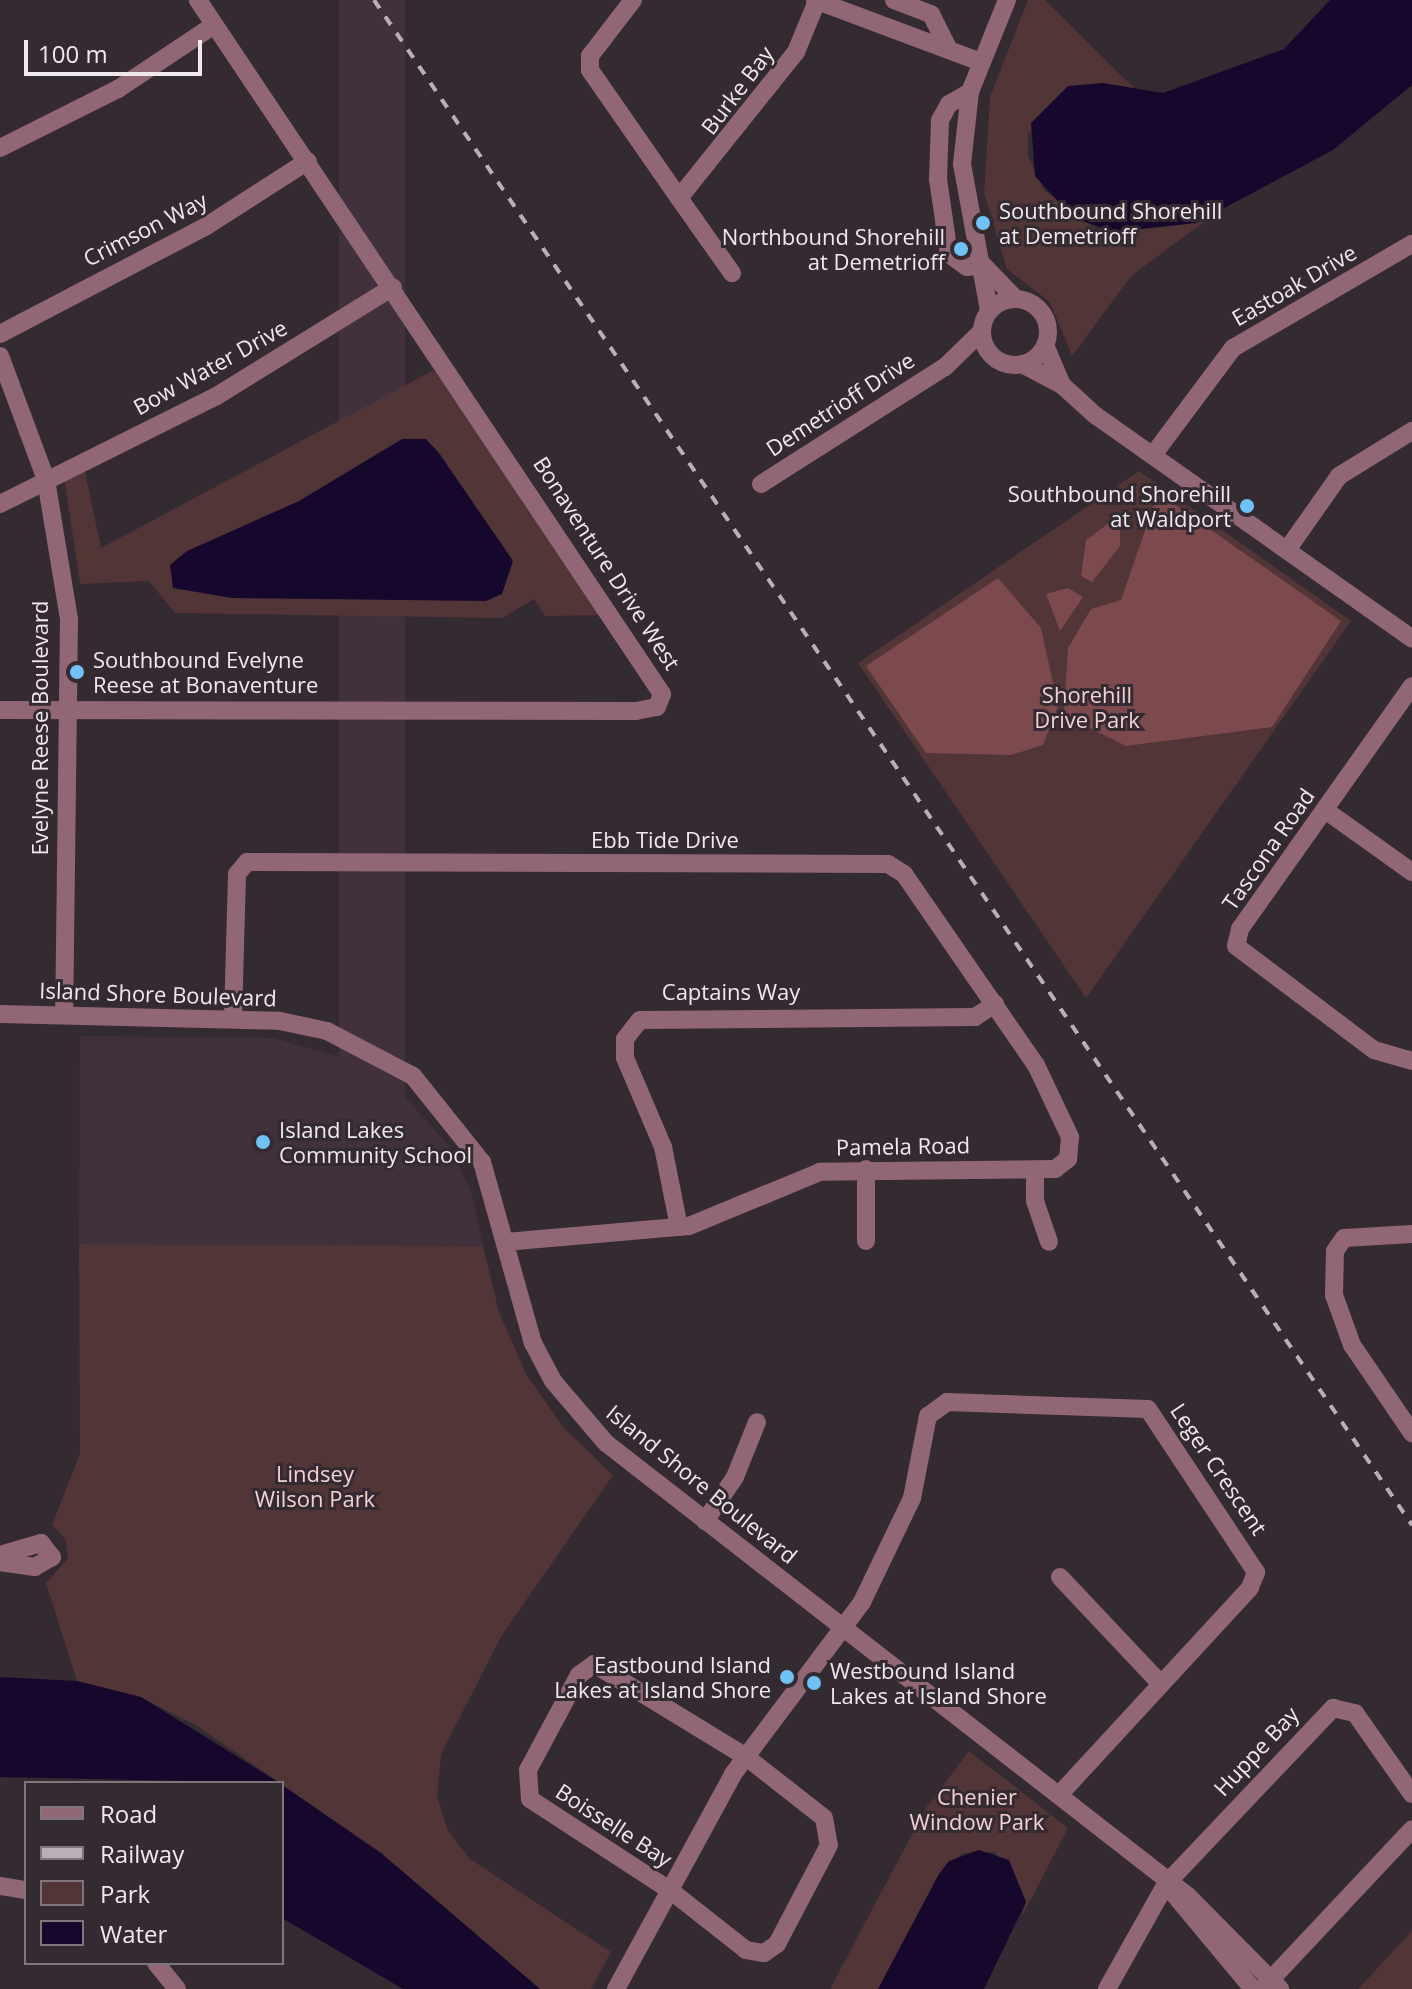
<!DOCTYPE html>
<html>
<head>
<meta charset="utf-8">
<style>
	body { margin:0 }
	#map { position:relative; width:1412px; height:1989px; overflow:hidden; background:#342a31; font-family:"Open Sans",sans-serif }
	div>[style] { position:absolute }
	.built>* { inset:0; background:#41313d; transform-origin:0 0 }
	.green>* { inset:0; background:#523537 }
	.forest>* { inset:0; background:#7c4a4d }
	.water>* { inset:0; background:#16082d }
	.minor>* { height:18px; margin:-9px; padding:0 9px; transform-origin:9px; border-radius:9px; background:#916776 }
	.minor>.ring { margin:-9px; padding:0; box-sizing:content-box; background:none; border:18px solid #916776; border-radius:50% }
	.rail>* { height:4px; margin-top:-2px; transform-origin:0; background:repeating-linear-gradient(90deg,#b8b0b6 0 10px,transparent 0 20px) }
	.dots>* { width:22px; height:22px; translate:-50% -50%; box-sizing:border-box; border:4px solid #342a31; border-radius:50% }
	span { translate:-50% -50%; white-space:nowrap; text-align:center; line-height:1.15; -webkit-text-stroke:6px #342a31; paint-order:stroke }
	.street-label { font-size:22px; color:#efe8ed }
	.poi-label { font-size:22px; color:#efe8ed }
	.left { translate:0 -50%; text-align:left }
	.right { translate:-100% -50%; text-align:right }
	.park-label { font-size:22px; color:#f3d0d1 }
	.legend { position:absolute; left:24px; top:1781px; width:260px; height:184px; box-sizing:border-box; background:#342a31; border:2px solid #7f767c; margin:0; padding:10px 14px; list-style:none; font-size:24px; color:#efe8ed }
	.legend li { display:flex; align-items:center; gap:16px; height:40px }
	.legend b { width:40px; border:2px solid #7f767c }
	.scale { position:absolute; left:24px; top:40px; width:178px; height:36px; box-sizing:border-box; border:4px solid #efe8ed; border-top:0; padding-left:10px; font-size:24px; line-height:28px; white-space:nowrap; color:#efe8ed; -webkit-text-stroke:6px #342a31; paint-order:stroke }
</style>
</head>
<body>
<div id="map">
	<div class="built">
		<div style="left:339px;top:0;width:66px;height:1903px"></div>
		<div style="clip-path:polygon(80px 1036px,272px 1038px,354px 1061px,399px 1090px,449px 1146px,472px 1194px,483px 1246px,79px 1244px)"></div>
	</div>
	<div class="green">
		<div style="clip-path:polygon(1028px 0,1045px 0,1137px 91px,1103px 83px,1028px 134px,1028px 156px,1044px 190px,1097px 230px,1209px 218px,1131px 276px,1072px 356px,1050px 302px,1007px 269px,984px 193px,990px 97px)"></div>
		<div style="clip-path:polygon(434px 370px,603px 615px,545px 616px,534px 599px,502px 618px,175px 613px,149px 581px,80px 584px,64px 477px,84px 467px,101px 548px)"></div>
		<div style="clip-path:polygon(1139px 471px,1351px 621px,1086px 998px,858px 663px)"></div>
		<div style="clip-path:polygon(79px 1244px,483px 1246px,499px 1312px,526px 1374px,564px 1428px,613px 1475px,502px 1635px,441px 1754px,437px 1797px,448px 1831px,470px 1859px,611px 1952px,591px 1989px,540px 1989px,381px 1853px,199px 1727px,140px 1697px,77px 1681px,46px 1583px,68px 1559px,66px 1540px,52px 1525px,80px 1454px)"></div>
		<div style="clip-path:polygon(969px 1751px,1068px 1828px,1021px 1918px,1026px 1902px,995px 1852px,963px 1853px,939px 1874px,878px 1989px,830px 1989px,926px 1808px)"></div>
		<div style="clip-path:polygon(1412px 1931px,1412px 1989px,1358px 1989px)"></div>
	</div>
	<div class="forest">
		<div style="clip-path:polygon(1158px 493px,1341px 621px,1272px 727px,1126px 746px,1064px 715px,1068px 648px,1091px 609px,1121px 600px)"></div>
		<div style="clip-path:polygon(1120px 515px,1120px 546px,1092px 582px,1081px 576px,1086px 540px)"></div>
		<div style="clip-path:polygon(998px 578px,1041px 628px,1058px 706px,1043px 745px,1011px 755px,926px 753px,866px 666px)"></div>
		<div style="clip-path:polygon(1068px 588px,1083px 597px,1060px 631px,1046px 594px)"></div>
	</div>
	<div class="water">
		<div style="clip-path:polygon(1330px 0,1412px 0,1412px 85px,1333px 150px,1196px 223px,1115px 232px,1073px 218px,1035px 176px,1031px 123px,1068px 86px,1103px 83px,1163px 93px,1284px 49px)"></div>
		<div style="clip-path:polygon(402px 439px,426px 439px,439px 453px,513px 561px,502px 594px,486px 601px,232px 598px,173px 588px,170px 565px,187px 551px,299px 501px)"></div>
		<div style="clip-path:polygon(0 1677px,77px 1681px,141px 1697px,280px 1783px,0 1777px)"></div>
		<div style="clip-path:polygon(282px 1785px,381px 1853px,540px 1989px,403px 1989px,282px 1918px)"></div>
		<div style="clip-path:polygon(979px 1850px,1009px 1860px,1026px 1902px,984px 1989px,878px 1989px,939px 1874px,949px 1861px)"></div>
	</div>
	<div class="minor">
		<div style="left:633px;top:0;width:71px;rotate:127.5deg"></div>
		<div style="left:590px;top:56px;width:14px;rotate:90deg"></div>
		<div style="left:590px;top:70px;width:156px;rotate:55.2deg"></div>
		<div style="left:679px;top:198px;width:187px;rotate:-51.3deg"></div>
		<div style="left:796px;top:52px;width:55px;rotate:-67.6deg"></div>
		<div style="left:815px;top:0;width:177px;rotate:20.5deg"></div>
		<div style="left:894px;top:0;width:40px;rotate:21deg"></div>
		<div style="left:931px;top:14px;width:40px;rotate:63.4deg"></div>
		<div style="left:970px;top:92px;width:24px;rotate:150deg"></div>
		<div style="left:949px;top:104px;width:18px;rotate:119deg"></div>
		<div style="left:940px;top:120px;width:59px;rotate:91.9deg"></div>
		<div style="left:938px;top:179px;width:76px;rotate:81.7deg"></div>
		<div style="left:949px;top:254px;width:22px;rotate:36deg"></div>
		<div style="left:967px;top:267px;width:16px;rotate:-7deg"></div>
		<div style="left:983px;top:265px;width:46px;rotate:45.9deg"></div>
		<div style="left:0;top:148px;width:132px;rotate:-26.6deg"></div>
		<div style="left:118px;top:89px;width:115px;rotate:-33.7deg"></div>
		<div style="left:679px;top:198px;width:92px;rotate:54.8deg"></div>
		<div class="ring" style="left:982px;top:299px;width:48px;height:48px"></div>
		<div style="left:989px;top:310px;width:148px;rotate:-100.5deg"></div>
		<div style="left:962px;top:164px;width:72px;rotate:-83.7deg"></div>
		<div style="left:970px;top:92px;width:99px;rotate:-68.1deg"></div>
		<div style="left:0;top:334px;width:231px;rotate:-27.6deg"></div>
		<div style="left:205px;top:227px;width:122px;rotate:-32.7deg"></div>
		<div style="left:1045px;top:345px;width:43px;rotate:67deg"></div>
		<div style="left:1062px;top:385px;width:45px;rotate:42.3deg"></div>
		<div style="left:1095px;top:415px;width:388px;rotate:35.2deg"></div>
		<div style="left:0;top:356px;width:132px;rotate:69.6deg"></div>
		<div style="left:46px;top:480px;width:141px;rotate:80.6deg"></div>
		<div style="left:69px;top:619px;width:395px;rotate:90.7deg"></div>
		<div style="left:1022px;top:364px;width:45px;rotate:27.7deg"></div>
		<div style="left:1153px;top:455px;width:134px;rotate:-53.2deg"></div>
		<div style="left:1233px;top:348px;width:207px;rotate:-30.2deg"></div>
		<div style="left:761px;top:484px;width:218px;rotate:-32.5deg"></div>
		<div style="left:945px;top:367px;width:50px;rotate:-44.2deg"></div>
		<div style="left:0;top:504px;width:240px;rotate:-26.5deg"></div>
		<div style="left:215px;top:397px;width:209px;rotate:-31.7deg"></div>
		<div style="left:1287px;top:550px;width:90px;rotate:-54.9deg"></div>
		<div style="left:1339px;top:476px;width:86px;rotate:-31.7deg"></div>
		<div style="left:1412px;top:686px;width:298px;rotate:125.3deg"></div>
		<div style="left:1240px;top:929px;width:17px;rotate:103deg"></div>
		<div style="left:1236px;top:946px;width:173px;rotate:37deg"></div>
		<div style="left:1374px;top:1050px;width:40px;rotate:16deg"></div>
		<div style="left:0;top:710px;width:636px;rotate:0.09deg"></div>
		<div style="left:636px;top:711px;width:21px;rotate:-11deg"></div>
		<div style="left:657px;top:707px;width:14px;rotate:-69deg"></div>
		<div style="left:662px;top:694px;width:835px;rotate:-123.77deg"></div>
		<div style="left:1325px;top:810px;width:107px;rotate:35.5deg"></div>
		<div style="left:0;top:1014px;width:280px;rotate:1.4deg"></div>
		<div style="left:280px;top:1021px;width:48px;rotate:12deg"></div>
		<div style="left:327px;top:1031px;width:97px;rotate:27.6deg"></div>
		<div style="left:413px;top:1076px;width:110px;rotate:51.3deg"></div>
		<div style="left:482px;top:1162px;width:188px;rotate:74.3deg"></div>
		<div style="left:533px;top:1343px;width:43px;rotate:62.2deg"></div>
		<div style="left:553px;top:1381px;width:82px;rotate:49.5deg"></div>
		<div style="left:606px;top:1443px;width:738px;rotate:37.9deg"></div>
		<div style="left:1188px;top:1896px;width:131px;rotate:45.3deg"></div>
		<div style="left:233px;top:1018px;width:144px;rotate:-88.4deg"></div>
		<div style="left:237px;top:874px;width:16px;rotate:-50deg"></div>
		<div style="left:247px;top:862px;width:641px;rotate:0.18deg"></div>
		<div style="left:888px;top:864px;width:19px;rotate:32deg"></div>
		<div style="left:904px;top:874px;width:232px;rotate:55.4deg"></div>
		<div style="left:1036px;top:1065px;width:80px;rotate:64.7deg"></div>
		<div style="left:1070px;top:1137px;width:22px;rotate:95deg"></div>
		<div style="left:1068px;top:1159px;width:16px;rotate:142deg"></div>
		<div style="left:1055px;top:1169px;width:235px;rotate:179.3deg"></div>
		<div style="left:820px;top:1172px;width:142px;rotate:157.6deg"></div>
		<div style="left:689px;top:1226px;width:184px;rotate:175deg"></div>
		<div style="left:866px;top:1169px;width:72px;rotate:90deg"></div>
		<div style="left:1035px;top:1170px;width:31px;rotate:90deg"></div>
		<div style="left:1035px;top:1201px;width:43px;rotate:71.1deg"></div>
		<div style="left:679px;top:1227px;width:82px;rotate:-101.3deg"></div>
		<div style="left:663px;top:1147px;width:97px;rotate:-113.1deg"></div>
		<div style="left:625px;top:1058px;width:19px;rotate:-90deg"></div>
		<div style="left:625px;top:1039px;width:24px;rotate:-52deg"></div>
		<div style="left:640px;top:1020px;width:335px;rotate:-0.5deg"></div>
		<div style="left:975px;top:1017px;width:24px;rotate:-33deg"></div>
		<div style="left:1412px;top:1234px;width:68px;rotate:176.6deg"></div>
		<div style="left:1344px;top:1238px;width:16px;rotate:125deg"></div>
		<div style="left:1335px;top:1251px;width:44px;rotate:91.3deg"></div>
		<div style="left:1334px;top:1295px;width:53px;rotate:70.2deg"></div>
		<div style="left:1352px;top:1345px;width:107px;rotate:55.7deg"></div>
		<div style="left:705px;top:1521px;width:53px;rotate:-55.7deg"></div>
		<div style="left:735px;top:1477px;width:59px;rotate:-68.2deg"></div>
		<div style="left:0;top:1555px;width:43px;rotate:-16.3deg"></div>
		<div style="left:41px;top:1543px;width:18px;rotate:52deg"></div>
		<div style="left:52px;top:1557px;width:20px;rotate:150deg"></div>
		<div style="left:35px;top:1567px;width:35px;rotate:-172deg"></div>
		<div style="left:1060px;top:1577px;width:146px;rotate:46.7deg"></div>
		<div style="left:594px;top:1664px;width:177px;rotate:31.4deg"></div>
		<div style="left:745px;top:1756px;width:100px;rotate:38.1deg"></div>
		<div style="left:824px;top:1818px;width:27px;rotate:80deg"></div>
		<div style="left:829px;top:1845px;width:112px;rotate:117.7deg"></div>
		<div style="left:777px;top:1944px;width:16px;rotate:145deg"></div>
		<div style="left:764px;top:1953px;width:18px;rotate:-171deg"></div>
		<div style="left:746px;top:1950px;width:95px;rotate:-141.8deg"></div>
		<div style="left:671px;top:1891px;width:168px;rotate:-146.9deg"></div>
		<div style="left:530px;top:1799px;width:29px;rotate:-94deg"></div>
		<div style="left:528px;top:1770px;width:108px;rotate:-61.8deg"></div>
		<div style="left:579px;top:1675px;width:19px;rotate:-36deg"></div>
		<div style="left:0;top:1886px;width:26px;rotate:9deg"></div>
		<div style="left:1173px;top:1893px;width:125px;rotate:50.2deg"></div>
		<div style="left:156px;top:1963px;width:33px;rotate:51deg"></div>
		<div style="left:616px;top:1989px;width:245px;rotate:-61.4deg"></div>
		<div style="left:733px;top:1774px;width:215px;rotate:-53.1deg"></div>
		<div style="left:862px;top:1602px;width:115px;rotate:-64.3deg"></div>
		<div style="left:912px;top:1498px;width:84px;rotate:-79deg"></div>
		<div style="left:928px;top:1416px;width:24px;rotate:-36deg"></div>
		<div style="left:947px;top:1402px;width:201px;rotate:2deg"></div>
		<div style="left:1148px;top:1409px;width:196px;rotate:56.5deg"></div>
		<div style="left:1256px;top:1572px;width:17px;rotate:111deg"></div>
		<div style="left:1250px;top:1588px;width:280px;rotate:132.7deg"></div>
		<div style="left:1107px;top:1989px;width:120px;rotate:-60.7deg"></div>
		<div style="left:1166px;top:1884px;width:243px;rotate:-46.5deg"></div>
		<div style="left:1333px;top:1708px;width:23px;rotate:13deg"></div>
		<div style="left:1355px;top:1713px;width:99px;rotate:54.9deg"></div>
		<div style="left:1262px;top:1989px;width:219px;rotate:-46.8deg"></div>
	</div>
	<div class="rail">
		<div style="left:374px;top:0;width:1845px;rotate:55.76deg"></div>
	</div>
	<div class="dots">
		<div style="left:983px;top:223px;background:#70c2f4"></div>
		<div style="left:961px;top:249px;background:#70c2f4"></div>
		<div style="left:1247px;top:506px;background:#70c2f4"></div>
		<div style="left:77px;top:672px;background:#70c2f4"></div>
		<div style="left:263px;top:1142px;background:#70c2f4"></div>
		<div style="left:787px;top:1677px;background:#70c2f4"></div>
		<div style="left:814px;top:1683px;background:#70c2f4"></div>
	</div>
	<div class="street-label">
		<span style="left:737px;top:90px;rotate:-53deg">Burke Bay</span>
		<span style="left:145px;top:229px;rotate:-27deg">Crimson Way</span>
		<span style="left:1294px;top:285px;rotate:-30deg">Eastoak Drive</span>
		<span style="left:210px;top:367px;rotate:-29deg">Bow Water Drive</span>
		<span style="left:840px;top:404px;rotate:-33deg">Demetrioff Drive</span>
		<span style="left:607px;top:563px;rotate:57deg">Bonaventure Drive West</span>
		<span style="left:40px;top:728px;rotate:-90deg">Evelyne Reese Boulevard</span>
		<span style="left:665px;top:840px">Ebb Tide Drive</span>
		<span style="left:1268px;top:849px;rotate:-55deg">Tascona Road</span>
		<span style="left:731px;top:992px">Captains Way</span>
		<span style="left:158px;top:994px;rotate:2deg">Island Shore Boulevard</span>
		<span style="left:903px;top:1146px;rotate:-1deg">Pamela Road</span>
		<span style="left:1219px;top:1469px;rotate:56deg">Leger Crescent</span>
		<span style="left:702px;top:1484px;rotate:39deg">Island Shore Boulevard</span>
		<span style="left:1256px;top:1751px;rotate:-47deg">Huppe Bay</span>
		<span style="left:614px;top:1825px;rotate:33deg">Boisselle Bay</span>
	</div>
	<div class="poi-label">
		<span class="left" style="left:999px;top:223px">Southbound Shorehill<br>at Demetrioff</span>
		<span class="right" style="left:945px;top:249px">Northbound Shorehill<br>at Demetrioff</span>
		<span class="right" style="left:1231px;top:506px">Southbound Shorehill<br>at Waldport</span>
		<span class="left" style="left:93px;top:672px">Southbound Evelyne<br>Reese at Bonaventure</span>
		<span class="left" style="left:279px;top:1142px">Island Lakes<br>Community School</span>
		<span class="right" style="left:771px;top:1677px">Eastbound Island<br>Lakes at Island Shore</span>
		<span class="left" style="left:830px;top:1683px">Westbound Island<br>Lakes at Island Shore</span>
	</div>
	<div class="park-label">
		<span style="left:1087px;top:707px">Shorehill<br>Drive Park</span>
		<span style="left:315px;top:1486px">Lindsey<br>Wilson Park</span>
		<span style="left:977px;top:1809px">Chenier<br>Window Park</span>
	</div>
	<ul class="legend">
	<li><b style="height:10px;background:#916776"></b>Road</li>
	<li><b style="height:10px;background:#b8b0b6"></b>Railway</li>
	<li><b style="height:22px;background:#523537"></b>Park</li>
	<li><b style="height:22px;background:#16082d"></b>Water</li>
	</ul>
	<div class="scale">100 m</div>
</div>
</body>
</html>
